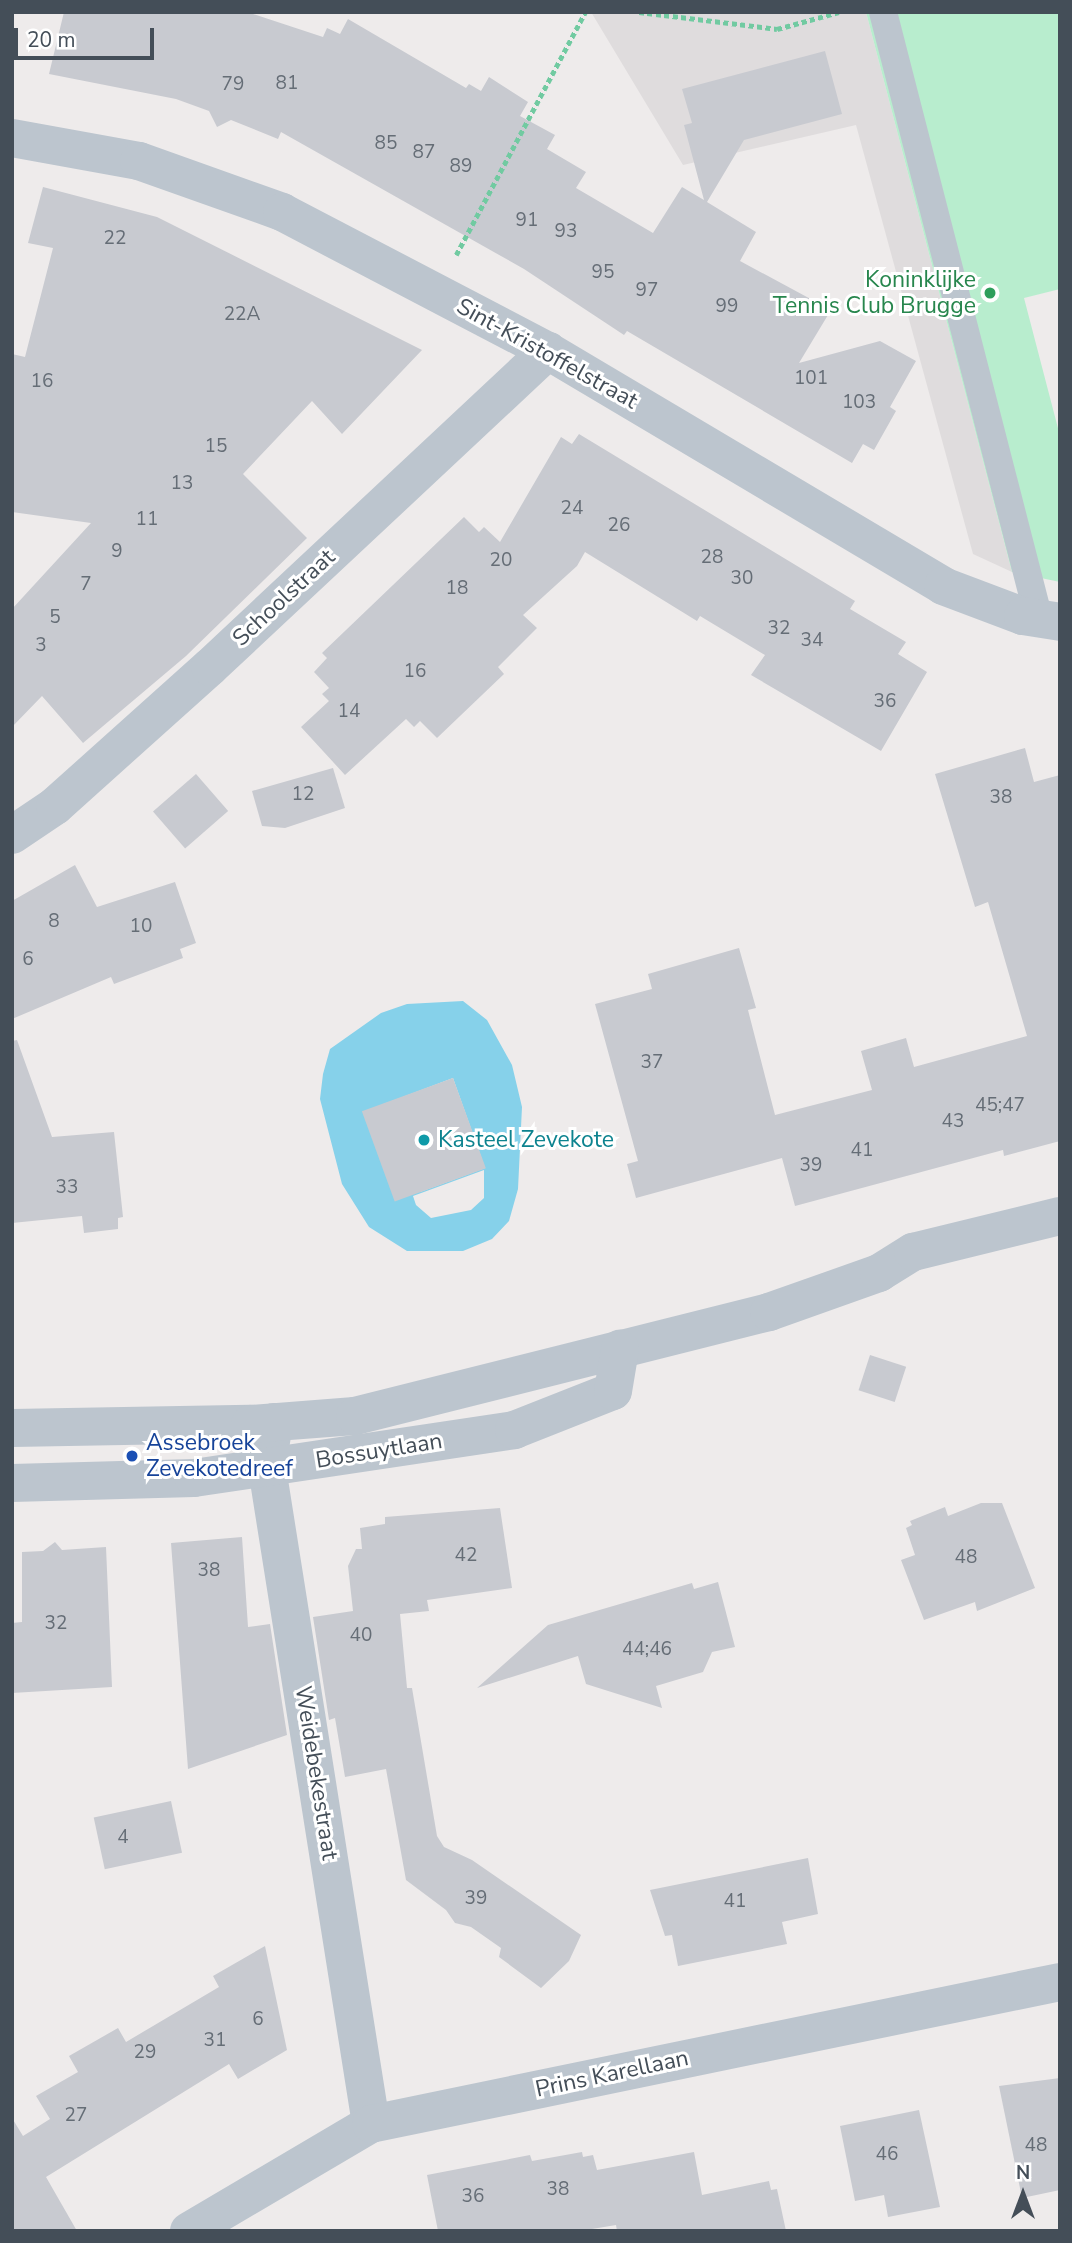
<!DOCTYPE html>
<html>
<head>
<meta charset="utf-8">
<style>
	body { margin:0 }
	#map { position:relative; width:1072px; height:2243px; overflow:hidden; background:#eeebeb; font-family:"Nunito Sans",sans-serif }
	div>[style] { position:absolute }
	.education>* { inset:0; background:#dfdcdd }
	.green>* { inset:0; background:#b8edce }
	.water>* { inset:0; background:#86d1ea }
	.building>* { inset:0; background:#c8cad0; transform-origin:0 0 }
	.path>* { height:4.5px; margin-top:-2.25px; transform-origin:0; background:repeating-linear-gradient(90deg,#71caa1 0 5px,transparent 0 8.5px) }
	.lane>* { height:28px; margin:-14px; padding:0 14px; transform-origin:14px; border-radius:14px; background:#bcc5ce }
	.street>* { height:38px; margin:-19px; padding:0 19px; transform-origin:19px; border-radius:19px; background:#bcc5ce }
	.dots>* { width:19px; height:19px; translate:-50% -50%; box-sizing:border-box; border:4px solid #fff; border-radius:50% }
	span { translate:-50% -50%; white-space:nowrap; text-align:center; line-height:1.15; -webkit-text-stroke:6px #fff; paint-order:stroke }
	.number-label { font-size:19px; color:#656d76 }
	.number-label span { -webkit-text-stroke-width:0 }
	.leisure-label { font-size:23px; color:#27864d }
	.right { translate:-100% -50%; text-align:right }
	.street-label { font-size:23px; color:#444e58 }
	.culture-label { font-size:23px; color:#0d838f }
	.left { translate:0 -50%; text-align:left }
	.transit-label { font-size:23px; color:#164399 }
	.frame { position:absolute; inset:0; border:14px solid #444e58; pointer-events:none }
	.north { position:absolute; left:988px; top:2159px; width:70px; height:70px; -webkit-text-stroke:5px #fff; paint-order:stroke; rotate:0deg; font-size:19px; font-weight:700; line-height:28px; text-align:center; color:#444e58 }
	.north::after { content:''; display:block; margin:auto; width:24px; height:32px; background:#444e58; clip-path:polygon(50% 0,100% 100%,50% 72%,0 100%) }
	.scale { position:absolute; left:14px; top:28px; width:140px; height:32px; box-sizing:border-box; border:4px solid #444e58; border-top:0; padding-left:9px; font-size:21px; line-height:24px; white-space:nowrap; color:#444e58; -webkit-text-stroke:5px #fff; paint-order:stroke }
</style>
</head>
<body>
<div id="map">
	<div class="education">
		<div style="clip-path:polygon(591px 12px,866px 12px,1012px 572px,973px 554px,856px 125px,683px 165px)"></div>
	</div>
	<div class="green">
		<div style="clip-path:polygon(866px 12px,1060px 12px,1060px 289px,1024px 298px,1060px 436px,1060px 582px,1012px 572px)"></div>
	</div>
	<div class="water">
		<div style="clip-path:polygon(evenodd,463px 1001px,487px 1020px,512px 1065px,522px 1107px,518px 1189px,509px 1221px,492px 1239px,463px 1251px,407px 1251px,369px 1227px,342px 1184px,320px 1099px,323px 1074px,330px 1049px,381px 1013px,407px 1004px,463px 1001px,453px 1078px,485px 1168px,420px 1192px,363px 1112px,453px 1078px,463px 1001px,484px 1170px,484px 1198px,471px 1210px,431px 1218px,416px 1205px,413px 1196px,484px 1170px)"></div>
	</div>
	<div class="building">
		<div style="clip-path:polygon(64px 12px,247px 12px,323px 37px,327px 28px,340px 34px,348px 19px,466px 88px,469px 84px,481px 91px,489px 77px,528px 102px,520px 116px,555px 135px,547px 149px,586px 172px,576px 188px,653px 233px,682px 187px,704px 200px,684px 125px,692px 123px,682px 89px,825px 51px,842px 114px,744px 140px,707px 202px,756px 232px,740px 261px,831px 310px,799px 363px,880px 341px,916px 361px,890px 407px,896px 411px,874px 450px,863px 444px,852px 463px,627px 331px,624px 335px,524px 269px,281px 132px,278px 139px,231px 120px,217px 127px,209px 111px,176px 99px,49px 74px)"></div>
		<div style="clip-path:polygon(43px 187px,157px 217px,422px 350px,342px 434px,312px 401px,243px 474px,307px 538px,186px 656px,83px 743px,42px 696px,12px 727px,12px 609px,91px 523px,12px 512px,12px 354px,25px 357px,53px 248px,28px 243px)"></div>
		<div style="clip-path:polygon(579px 434px,855px 601px,850px 609px,906px 642px,898px 654px,927px 672px,881px 751px,751px 675px,765px 655px,700px 616px,697px 621px,585px 552px,577px 566px,523px 615px,537px 628px,498px 667px,504px 674px,437px 738px,420px 721px,414px 727px,406px 719px,345px 775px,301px 727px,329px 701px,322px 694px,329px 688px,314px 672px,327px 658px,322px 653px,464px 517px,479px 532px,484px 527px,500px 542px,561px 437px,572px 444px)"></div>
		<div style="clip-path:polygon(1025px 748px,1034px 782px,1060px 775px,1060px 1141px,1004px 1156px,1003px 1150px,795px 1206px,782px 1158px,636px 1198px,627px 1164px,638px 1161px,595px 1004px,652px 989px,648px 974px,739px 948px,756px 1008px,748px 1010px,775px 1115px,872px 1090px,861px 1051px,906px 1038px,914px 1067px,1027px 1036px,988px 902px,975px 907px,935px 774px)"></div>
		<div style="clip-path:polygon(333px 768px,345px 808px,285px 828px,262px 826px,252px 791px)"></div>
		<div style="left:196px;top:774px;width:49px;height:57px;rotate:49deg"></div>
		<div style="clip-path:polygon(75px 865px,97px 907px,175px 882px,196px 943px,180px 949px,183px 958px,114px 984px,111px 977px,12px 1019px,12px 901px)"></div>
		<div style="clip-path:polygon(17px 1040px,52px 1137px,114px 1132px,123px 1217px,118px 1218px,118px 1229px,84px 1233px,82px 1216px,12px 1223px,12px 1041px)"></div>
		<div style="left:453px;top:1078px;width:96px;height:97px;rotate:70deg"></div>
		<div style="left:870px;top:1355px;width:38px;height:37px;rotate:18deg"></div>
		<div style="clip-path:polygon(981px 1503px,1002px 1503px,1035px 1588px,977px 1611px,975px 1602px,924px 1620px,901px 1560px,915px 1555px,906px 1528px,912px 1525px,910px 1521px,945px 1507px,948px 1516px)"></div>
		<div style="clip-path:polygon(500px 1508px,512px 1588px,427px 1600px,429px 1611px,400px 1614px,407px 1688px,412px 1688px,437px 1836px,444px 1847px,472px 1860px,581px 1935px,569px 1961px,541px 1988px,499px 1957px,501px 1948px,471px 1927px,455px 1923px,446px 1910px,406px 1880px,386px 1769px,345px 1777px,335px 1718px,329px 1720px,313px 1617px,353px 1611px,348px 1566px,356px 1549px,362px 1549px,360px 1528px,385px 1524px,385px 1517px)"></div>
		<div style="clip-path:polygon(242px 1537px,248px 1627px,270px 1624px,287px 1735px,188px 1769px,171px 1543px)"></div>
		<div style="clip-path:polygon(55px 1542px,62px 1550px,106px 1547px,112px 1687px,12px 1693px,12px 1623px,22px 1622px,22px 1552px,43px 1551px)"></div>
		<div style="clip-path:polygon(718px 1582px,735px 1647px,712px 1652px,703px 1672px,656px 1686px,662px 1708px,586px 1684px,578px 1656px,477px 1688px,548px 1625px,692px 1583px,694px 1589px)"></div>
		<div style="left:171px;top:1801px;width:53px;height:79px;rotate:78deg"></div>
		<div style="clip-path:polygon(808px 1858px,818px 1914px,782px 1922px,787px 1944px,678px 1966px,672px 1935px,665px 1936px,650px 1890px)"></div>
		<div style="clip-path:polygon(265px 1946px,287px 2050px,238px 2079px,229px 2064px,46px 2177px,77px 2231px,12px 2231px,12px 2118px,23px 2136px,50px 2119px,36px 2096px,78px 2072px,69px 2056px,118px 2028px,126px 2042px,219px 1987px,213px 1976px)"></div>
		<div style="clip-path:polygon(1060px 2078px,1060px 2190px,1022px 2198px,999px 2086px)"></div>
		<div style="clip-path:polygon(919px 2110px,940px 2207px,888px 2217px,884px 2195px,855px 2201px,840px 2126px)"></div>
		<div style="clip-path:polygon(582px 2152px,583px 2157px,593px 2155px,597px 2170px,694px 2152px,702px 2195px,769px 2181px,771px 2190px,777px 2189px,786px 2231px,617px 2231px,616px 2225px,580px 2231px,438px 2231px,427px 2175px,530px 2155px,532px 2161px)"></div>
	</div>
	<div class="path">
		<div style="left:639px;top:12px;width:139px;rotate:7deg"></div>
		<div style="left:777px;top:29px;width:64px;rotate:-15.3deg"></div>
		<div style="left:456px;top:255px;width:275px;rotate:-62deg"></div>
	</div>
	<div class="lane">
		<div style="left:883px;top:12px;width:627px;rotate:75.59deg"></div>
	</div>
	<div class="street">
		<div style="left:12px;top:138px;width:129px;rotate:10.3deg"></div>
		<div style="left:139px;top:161px;width:152px;rotate:19.6deg"></div>
		<div style="left:282px;top:212px;width:300px;rotate:27.6deg"></div>
		<div style="left:548px;top:351px;width:460px;rotate:30.7deg"></div>
		<div style="left:943px;top:586px;width:85px;rotate:20.6deg"></div>
		<div style="left:1023px;top:616px;width:37px;rotate:9deg"></div>
		<div style="left:12px;top:835px;width:52px;rotate:-34deg"></div>
		<div style="left:55px;top:806px;width:208px;rotate:-41.9deg"></div>
		<div style="left:210px;top:667px;width:463px;rotate:-43.1deg"></div>
		<div style="left:274px;top:1422px;width:47px;rotate:98.7deg"></div>
		<div style="left:267px;top:1468px;width:664px;rotate:80.99deg"></div>
		<div style="left:12px;top:1428px;width:238px;rotate:-1deg"></div>
		<div style="left:250px;top:1424px;width:105px;rotate:-4.4deg"></div>
		<div style="left:355px;top:1416px;width:427px;rotate:-14.1deg"></div>
		<div style="left:769px;top:1312px;width:117px;rotate:-19.5deg"></div>
		<div style="left:879px;top:1273px;width:40px;rotate:-32deg"></div>
		<div style="left:913px;top:1252px;width:151px;rotate:-13.8deg"></div>
		<div style="left:12px;top:1483px;width:182px;rotate:-1.6deg"></div>
		<div style="left:194px;top:1478px;width:324px;rotate:-8.5deg"></div>
		<div style="left:514px;top:1430px;width:106px;rotate:-21.5deg"></div>
		<div style="left:613px;top:1391px;width:43px;rotate:-80.5deg"></div>
		<div style="left:189px;top:2231px;width:211px;rotate:-30.5deg"></div>
		<div style="left:371px;top:2124px;width:703px;rotate:-11.65deg"></div>
	</div>
	<div class="dots">
		<div style="left:990px;top:293px;background:#2e9e5b"></div>
		<div style="left:424px;top:1140px;background:#0f9aa8"></div>
		<div style="left:132px;top:1456px;background:#1a4fb4"></div>
	</div>
	<div class="number-label">
		<span style="left:287px;top:84px">81</span>
		<span style="left:233px;top:85px">79</span>
		<span style="left:386px;top:144px">85</span>
		<span style="left:424px;top:153px">87</span>
		<span style="left:461px;top:167px">89</span>
		<span style="left:527px;top:221px">91</span>
		<span style="left:566px;top:232px">93</span>
		<span style="left:115px;top:239px">22</span>
		<span style="left:603px;top:273px">95</span>
		<span style="left:647px;top:291px">97</span>
		<span style="left:727px;top:307px">99</span>
		<span style="left:242px;top:315px">22A</span>
		<span style="left:811px;top:379px">101</span>
		<span style="left:42px;top:382px">16</span>
		<span style="left:859px;top:403px">103</span>
		<span style="left:216px;top:447px">15</span>
		<span style="left:182px;top:484px">13</span>
		<span style="left:572px;top:509px">24</span>
		<span style="left:147px;top:520px">11</span>
		<span style="left:619px;top:526px">26</span>
		<span style="left:117px;top:552px">9</span>
		<span style="left:712px;top:558px">28</span>
		<span style="left:501px;top:561px">20</span>
		<span style="left:742px;top:579px">30</span>
		<span style="left:86px;top:585px">7</span>
		<span style="left:457px;top:589px">18</span>
		<span style="left:55px;top:618px">5</span>
		<span style="left:779px;top:629px">32</span>
		<span style="left:812px;top:641px">34</span>
		<span style="left:41px;top:646px">3</span>
		<span style="left:415px;top:672px">16</span>
		<span style="left:885px;top:702px">36</span>
		<span style="left:349px;top:712px">14</span>
		<span style="left:303px;top:795px">12</span>
		<span style="left:1001px;top:798px">38</span>
		<span style="left:54px;top:922px">8</span>
		<span style="left:141px;top:927px">10</span>
		<span style="left:28px;top:960px">6</span>
		<span style="left:652px;top:1063px">37</span>
		<span style="left:1000px;top:1106px">45;47</span>
		<span style="left:953px;top:1122px">43</span>
		<span style="left:862px;top:1151px">41</span>
		<span style="left:811px;top:1166px">39</span>
		<span style="left:67px;top:1188px">33</span>
		<span style="left:466px;top:1556px">42</span>
		<span style="left:966px;top:1558px">48</span>
		<span style="left:209px;top:1571px">38</span>
		<span style="left:56px;top:1624px">32</span>
		<span style="left:361px;top:1636px">40</span>
		<span style="left:647px;top:1650px">44;46</span>
		<span style="left:123px;top:1838px">4</span>
		<span style="left:476px;top:1899px">39</span>
		<span style="left:735px;top:1902px">41</span>
		<span style="left:258px;top:2020px">6</span>
		<span style="left:215px;top:2041px">31</span>
		<span style="left:145px;top:2053px">29</span>
		<span style="left:76px;top:2116px">27</span>
		<span style="left:1036px;top:2146px">48</span>
		<span style="left:887px;top:2155px">46</span>
		<span style="left:558px;top:2190px">38</span>
		<span style="left:473px;top:2197px">36</span>
	</div>
	<div class="leisure-label">
		<span class="right" style="left:976px;top:293px">Koninklijke<br>Tennis Club Brugge</span>
	</div>
	<div class="street-label">
		<span style="left:547px;top:354px;rotate:29deg">Sint-Kristoffelstraat</span>
		<span style="left:284px;top:598px;rotate:-43deg">Schoolstraat</span>
		<span style="left:379px;top:1451px;rotate:-9deg">Bossuytlaan</span>
		<span style="left:316px;top:1773px;rotate:81deg">Weidebekestraat</span>
		<span style="left:612px;top:2074px;rotate:-12deg">Prins Karellaan</span>
	</div>
	<div class="culture-label">
		<span class="left" style="left:438px;top:1140px">Kasteel Zevekote</span>
	</div>
	<div class="transit-label">
		<span class="left" style="left:146px;top:1456px">Assebroek<br>Zevekotedreef</span>
	</div>
	<div class="frame"></div>
	<div class="north">N</div>
	<div class="scale">20 m</div>
</div>
</body>
</html>
